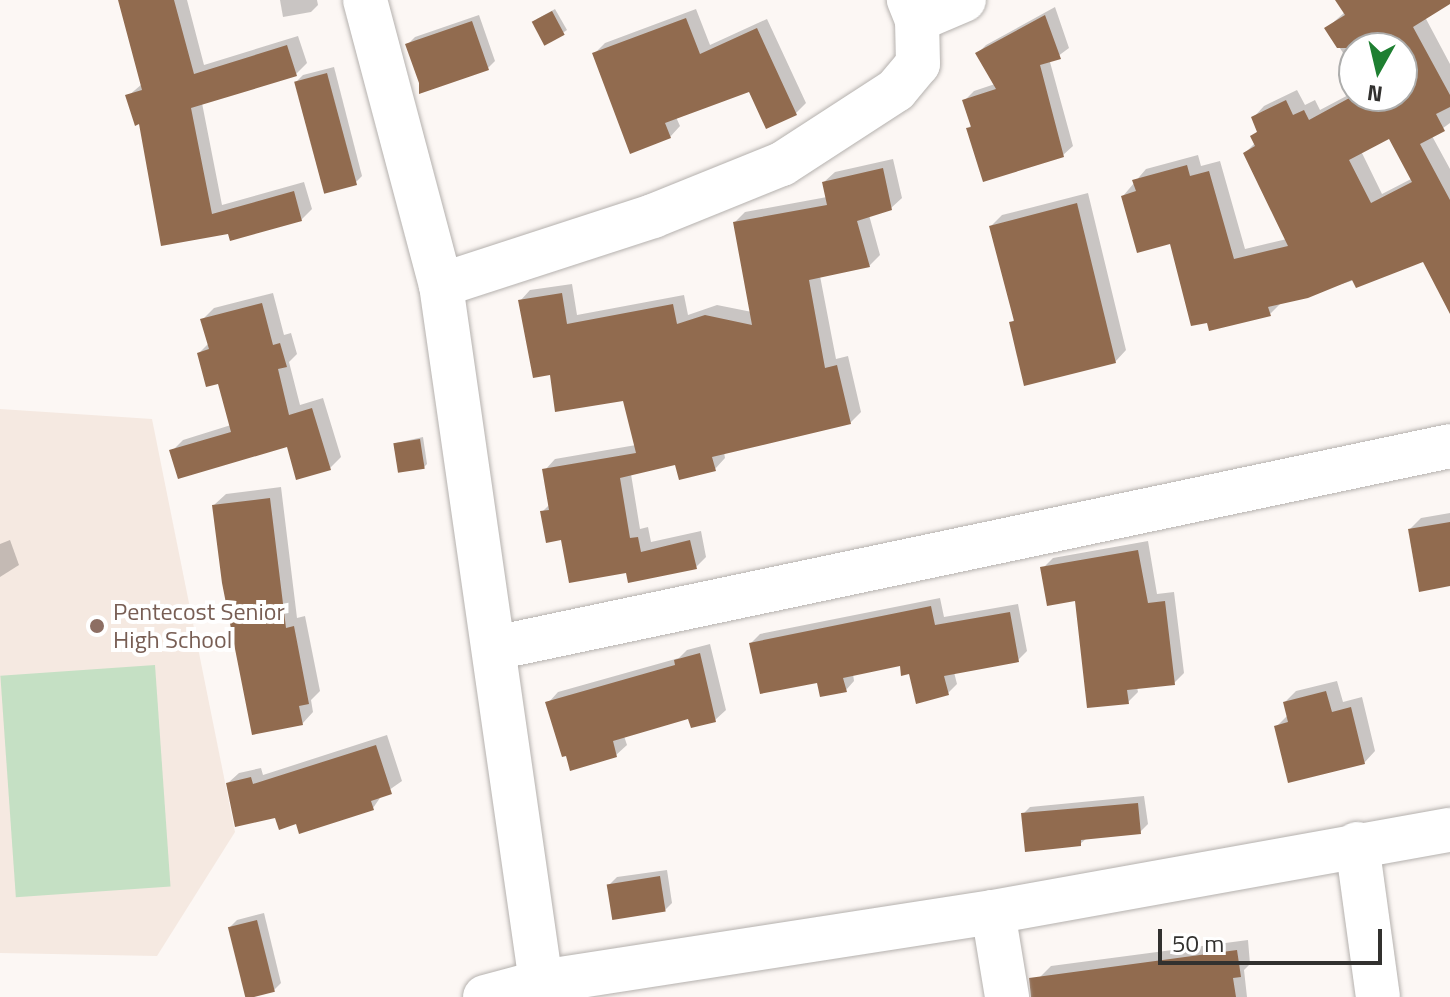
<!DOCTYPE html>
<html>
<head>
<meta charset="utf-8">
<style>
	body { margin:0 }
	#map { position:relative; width:1450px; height:997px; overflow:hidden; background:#fcf7f4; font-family:"Titillium Web",sans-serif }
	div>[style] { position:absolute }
	.built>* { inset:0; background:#f5e9e1 }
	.green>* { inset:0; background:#c5e0c4; transform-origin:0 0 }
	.shadow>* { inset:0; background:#0003 }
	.building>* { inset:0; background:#916b4f; transform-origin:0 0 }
	.roads { filter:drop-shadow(0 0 2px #b5b1ae) drop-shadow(0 0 2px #b5b1ae) }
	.minor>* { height:44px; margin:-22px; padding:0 22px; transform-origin:22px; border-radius:22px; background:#fff }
	.dots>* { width:22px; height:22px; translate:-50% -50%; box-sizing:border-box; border:4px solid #fff; border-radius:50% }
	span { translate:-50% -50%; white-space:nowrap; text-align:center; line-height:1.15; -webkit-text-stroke:8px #fff; paint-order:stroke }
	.education-label { font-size:24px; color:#785e54 }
	.left { translate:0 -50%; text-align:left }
	.north { position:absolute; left:1338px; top:32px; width:80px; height:80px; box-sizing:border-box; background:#fff; border:2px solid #adadac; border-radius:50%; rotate:188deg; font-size:22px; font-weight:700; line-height:32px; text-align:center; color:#32312f }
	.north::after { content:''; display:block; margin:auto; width:28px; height:36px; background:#1e7f31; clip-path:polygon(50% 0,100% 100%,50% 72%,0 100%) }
	.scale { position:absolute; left:1158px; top:929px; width:224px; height:36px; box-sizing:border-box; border:4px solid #32312f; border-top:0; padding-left:10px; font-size:24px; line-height:28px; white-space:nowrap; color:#32312f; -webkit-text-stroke:6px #fff; paint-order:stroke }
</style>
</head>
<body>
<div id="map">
	<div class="built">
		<div style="clip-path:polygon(0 409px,152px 419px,235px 832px,157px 956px,0 953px)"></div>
	</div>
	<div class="green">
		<div style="left:155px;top:665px;width:222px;height:155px;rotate:86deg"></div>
	</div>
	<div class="shadow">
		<div style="clip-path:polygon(120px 0,187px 0,204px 65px,298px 36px,307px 63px,296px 74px,202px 103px,222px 205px,304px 182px,312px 209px,301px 220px,162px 244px,141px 122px,128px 96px,142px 84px)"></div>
		<div style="clip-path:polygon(280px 0,317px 0,318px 5px,311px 12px,283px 17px)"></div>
		<div style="clip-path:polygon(evenodd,1337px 0,1450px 0,1425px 17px,1450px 64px,1450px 123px,1432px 136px,1450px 169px,1450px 289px,1424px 259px,1282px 302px,1270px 314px,1171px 241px,1123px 196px,1146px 169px,1198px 155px,1201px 166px,1220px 161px,1245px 249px,1287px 239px,1245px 153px,1256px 142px,1252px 136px,1259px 130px,1253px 118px,1264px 106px,1297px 90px,1305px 105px,1315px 100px,1320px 110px,1354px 92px,1354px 96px,1402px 96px,1402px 48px,1354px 48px,1354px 70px,1327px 28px,1345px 12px,1337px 0,1390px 136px,1413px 178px,1382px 194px,1361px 151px,1390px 136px)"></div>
		<div style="clip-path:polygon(1055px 7px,1069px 48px,1050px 62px,1073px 146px,1063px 155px,968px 128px,972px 125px,965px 100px,974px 91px,995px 84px,977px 54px,986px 45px)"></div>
		<div style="clip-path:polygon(555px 9px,567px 30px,546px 44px,537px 19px)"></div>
		<div style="clip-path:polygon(696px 9px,710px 45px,767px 19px,806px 103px,796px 113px,750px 90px,676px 117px,680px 126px,670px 137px,595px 53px,605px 43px)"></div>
		<div style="clip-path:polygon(479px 15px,495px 61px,488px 68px,408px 44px,415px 37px)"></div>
		<div style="clip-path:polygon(334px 67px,362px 176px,355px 183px,296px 82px,303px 75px)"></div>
		<div style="clip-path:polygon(893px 159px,902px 198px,891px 208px,869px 215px,880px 255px,869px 266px,820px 276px,836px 359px,848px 356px,861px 412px,850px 423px,724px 452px,725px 458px,715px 469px,676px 462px,631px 474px,640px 529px,648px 527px,651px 542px,701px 531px,706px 557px,696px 567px,628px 571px,563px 538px,542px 512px,550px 504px,545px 470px,555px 459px,636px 445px,624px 399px,551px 373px,520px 301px,530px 290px,572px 284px,577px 315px,684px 295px,688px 315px,717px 305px,752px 312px,735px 222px,745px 212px,827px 197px,824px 182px,835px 172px)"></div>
		<div style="clip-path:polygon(1088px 193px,1126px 350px,1115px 362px,1011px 323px,1015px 319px,991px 226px,1002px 215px)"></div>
		<div style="clip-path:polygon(273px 293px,284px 335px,291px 333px,297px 354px,289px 362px,300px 405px,323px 398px,341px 457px,330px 468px,288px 444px,172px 451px,183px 440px,231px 425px,219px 382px,199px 353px,209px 343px,202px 320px,214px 308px)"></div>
		<div style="clip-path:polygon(423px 437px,427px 464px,424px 467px,396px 443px)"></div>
		<div style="clip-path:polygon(281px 487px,297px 618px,305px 616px,320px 691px,311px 700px,313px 712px,302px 724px,214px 505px,226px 494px)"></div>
		<div style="clip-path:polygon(1450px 513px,1450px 584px,1410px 529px,1421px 518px)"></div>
		<div style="clip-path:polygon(10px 540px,19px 565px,0 577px,0 544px)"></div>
		<div style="clip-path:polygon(1148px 541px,1157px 594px,1174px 592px,1184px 673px,1174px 683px,1137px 687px,1138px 692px,1128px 702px,1076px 599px,1043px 568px,1053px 558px)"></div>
		<div style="clip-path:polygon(940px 598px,944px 617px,1018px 604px,1027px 651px,1018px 660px,954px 672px,957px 684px,948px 693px,901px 664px,853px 674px,854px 681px,846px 690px,819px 681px,751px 643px,760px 634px)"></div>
		<div style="clip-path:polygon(710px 644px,726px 710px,715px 720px,690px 716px,624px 736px,627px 745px,616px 755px,548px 703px,558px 692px,679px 658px,687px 650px)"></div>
		<div style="clip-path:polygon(1337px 681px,1343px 702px,1362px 697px,1375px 751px,1364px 763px,1276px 727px,1288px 715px,1285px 702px,1296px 691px)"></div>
		<div style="clip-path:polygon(387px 735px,402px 781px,382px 795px,373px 808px,297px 822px,276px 816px,228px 783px,239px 773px,261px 768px,263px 775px)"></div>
		<div style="clip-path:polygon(1144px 796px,1148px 824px,1140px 832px,1087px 838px,1080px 844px,1023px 814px,1030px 807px)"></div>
		<div style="clip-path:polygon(667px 870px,672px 903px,665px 910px,609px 885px,617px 877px)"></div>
		<div style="clip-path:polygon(264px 913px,281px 983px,274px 990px,246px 997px,230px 927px,237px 920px)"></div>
		<div style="clip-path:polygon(1248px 940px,1250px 964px,1244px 970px,1247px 997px,1043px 997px,1040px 977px,1051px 966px)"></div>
	</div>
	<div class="building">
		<div style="clip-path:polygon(118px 0,174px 0,194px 74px,287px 45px,297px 76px,191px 108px,212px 214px,294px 191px,302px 221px,230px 241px,228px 234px,161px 246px,139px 124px,135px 126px,125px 95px,142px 90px)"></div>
		<div style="clip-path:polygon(evenodd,1335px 0,1450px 0,1450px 4px,1413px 27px,1450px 95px,1450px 107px,1436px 114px,1445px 131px,1420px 144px,1450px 200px,1450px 314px,1423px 262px,1356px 288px,1352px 280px,1308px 298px,1268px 307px,1271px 316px,1209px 331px,1207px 323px,1191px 326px,1170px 244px,1137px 253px,1121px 196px,1136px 191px,1132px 180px,1187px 165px,1190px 176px,1209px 171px,1234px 259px,1288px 246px,1243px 153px,1255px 146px,1250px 136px,1257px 132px,1251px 117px,1286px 100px,1293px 115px,1304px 110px,1309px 120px,1353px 96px,1402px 96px,1402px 48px,1337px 48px,1324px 28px,1345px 15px,1335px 0,1389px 139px,1412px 182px,1371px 203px,1349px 160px,1389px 139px)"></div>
		<div style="left:552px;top:11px;width:27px;height:23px;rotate:62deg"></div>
		<div style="clip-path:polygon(1045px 15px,1061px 59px,1040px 65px,1064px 157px,983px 182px,966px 128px,971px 127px,962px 100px,996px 89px,975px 53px)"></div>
		<div style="clip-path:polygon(686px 18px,700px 54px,757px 28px,797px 115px,766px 129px,749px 92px,665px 123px,671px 138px,630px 154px,592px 53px)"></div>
		<div style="clip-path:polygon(472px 21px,489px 70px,419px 94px,419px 83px,405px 44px)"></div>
		<div style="left:327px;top:73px;width:116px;height:34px;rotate:75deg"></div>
		<div style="clip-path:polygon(883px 168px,892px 210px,857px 221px,870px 267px,809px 280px,825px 368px,837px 365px,851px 424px,712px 457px,716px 471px,679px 480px,675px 465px,620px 478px,630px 538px,638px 537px,641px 552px,690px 540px,697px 569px,628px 583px,626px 573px,569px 583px,561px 540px,546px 543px,540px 511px,549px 510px,542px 469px,636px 453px,623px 401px,555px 412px,550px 375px,533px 378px,518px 300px,562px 293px,567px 324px,673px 304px,677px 324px,705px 315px,752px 325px,733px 222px,827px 205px,822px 182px)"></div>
		<div style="clip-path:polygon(1077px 203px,1116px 363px,1024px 386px,1009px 322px,1014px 321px,989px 226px)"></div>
		<div style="clip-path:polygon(262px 303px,273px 345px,280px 343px,287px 367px,278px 369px,289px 415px,312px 408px,331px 470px,296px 480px,287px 447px,178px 479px,169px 450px,231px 432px,218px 384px,206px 387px,197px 353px,209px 349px,200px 319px)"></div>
		<div style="left:420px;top:439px;width:30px;height:27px;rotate:81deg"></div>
		<div style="clip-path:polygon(270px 498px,286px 628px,294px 626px,309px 704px,299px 706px,303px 725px,252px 735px,222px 583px,212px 505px)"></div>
		<div style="clip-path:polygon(1450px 522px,1450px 586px,1419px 592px,1408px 529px)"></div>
		<div style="clip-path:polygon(1138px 550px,1148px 603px,1165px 601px,1175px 685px,1127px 690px,1129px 704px,1087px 708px,1075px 601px,1047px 606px,1040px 567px)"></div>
		<div style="clip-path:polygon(931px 606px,935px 625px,1010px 612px,1019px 662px,944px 676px,949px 695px,916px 704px,909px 674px,901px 676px,900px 666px,843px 678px,847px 692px,820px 697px,817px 683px,760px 694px,749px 643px)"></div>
		<div style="clip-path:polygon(700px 653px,716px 722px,691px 728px,688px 719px,613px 741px,617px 757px,570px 771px,566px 756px,562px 757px,545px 702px,675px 665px,674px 660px)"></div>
		<div style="clip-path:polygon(1326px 691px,1332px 712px,1351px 707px,1365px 764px,1288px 783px,1274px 726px,1288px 722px,1283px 702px)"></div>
		<div style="clip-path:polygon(376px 745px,392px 794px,371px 801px,374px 810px,299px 834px,296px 824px,279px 830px,275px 818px,235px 827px,226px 783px,251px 777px,253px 784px)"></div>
		<div style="clip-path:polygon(1138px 803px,1141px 834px,1081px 840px,1081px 846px,1025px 852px,1021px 813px)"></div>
		<div style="left:660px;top:876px;width:36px;height:54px;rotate:81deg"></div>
		<div style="left:257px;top:920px;width:74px;height:30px;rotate:76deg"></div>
		<div style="clip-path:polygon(1237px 950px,1241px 977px,1233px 978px,1236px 997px,1031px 997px,1029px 978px)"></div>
	</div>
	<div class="roads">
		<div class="minor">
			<div style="left:365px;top:0;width:295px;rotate:75.1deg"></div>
			<div style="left:441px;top:285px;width:704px;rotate:81.84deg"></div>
			<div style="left:917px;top:20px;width:51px;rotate:-23.1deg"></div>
			<div style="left:441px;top:285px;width:223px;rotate:-18deg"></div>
			<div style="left:653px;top:216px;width:139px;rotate:-22deg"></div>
			<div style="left:782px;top:164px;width:136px;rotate:-33deg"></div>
			<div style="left:896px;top:90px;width:34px;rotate:-50deg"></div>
			<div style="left:918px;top:64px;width:44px;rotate:-91.3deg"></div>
			<div style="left:917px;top:20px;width:22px;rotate:-112deg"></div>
			<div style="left:495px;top:648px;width:976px;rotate:-11.94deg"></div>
			<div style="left:1357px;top:844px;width:154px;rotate:82.2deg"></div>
			<div style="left:993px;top:912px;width:86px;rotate:80.6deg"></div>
			<div style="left:485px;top:997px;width:58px;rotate:-15deg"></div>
			<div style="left:541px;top:982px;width:457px;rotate:-8.8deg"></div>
			<div style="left:993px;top:912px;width:464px;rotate:-10.2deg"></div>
		</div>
	</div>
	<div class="dots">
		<div style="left:97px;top:626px;background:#8d6e63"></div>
	</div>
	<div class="education-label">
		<span class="left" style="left:113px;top:626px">Pentecost Senior<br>High School</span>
	</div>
	<div class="north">N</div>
	<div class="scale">50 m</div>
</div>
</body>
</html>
